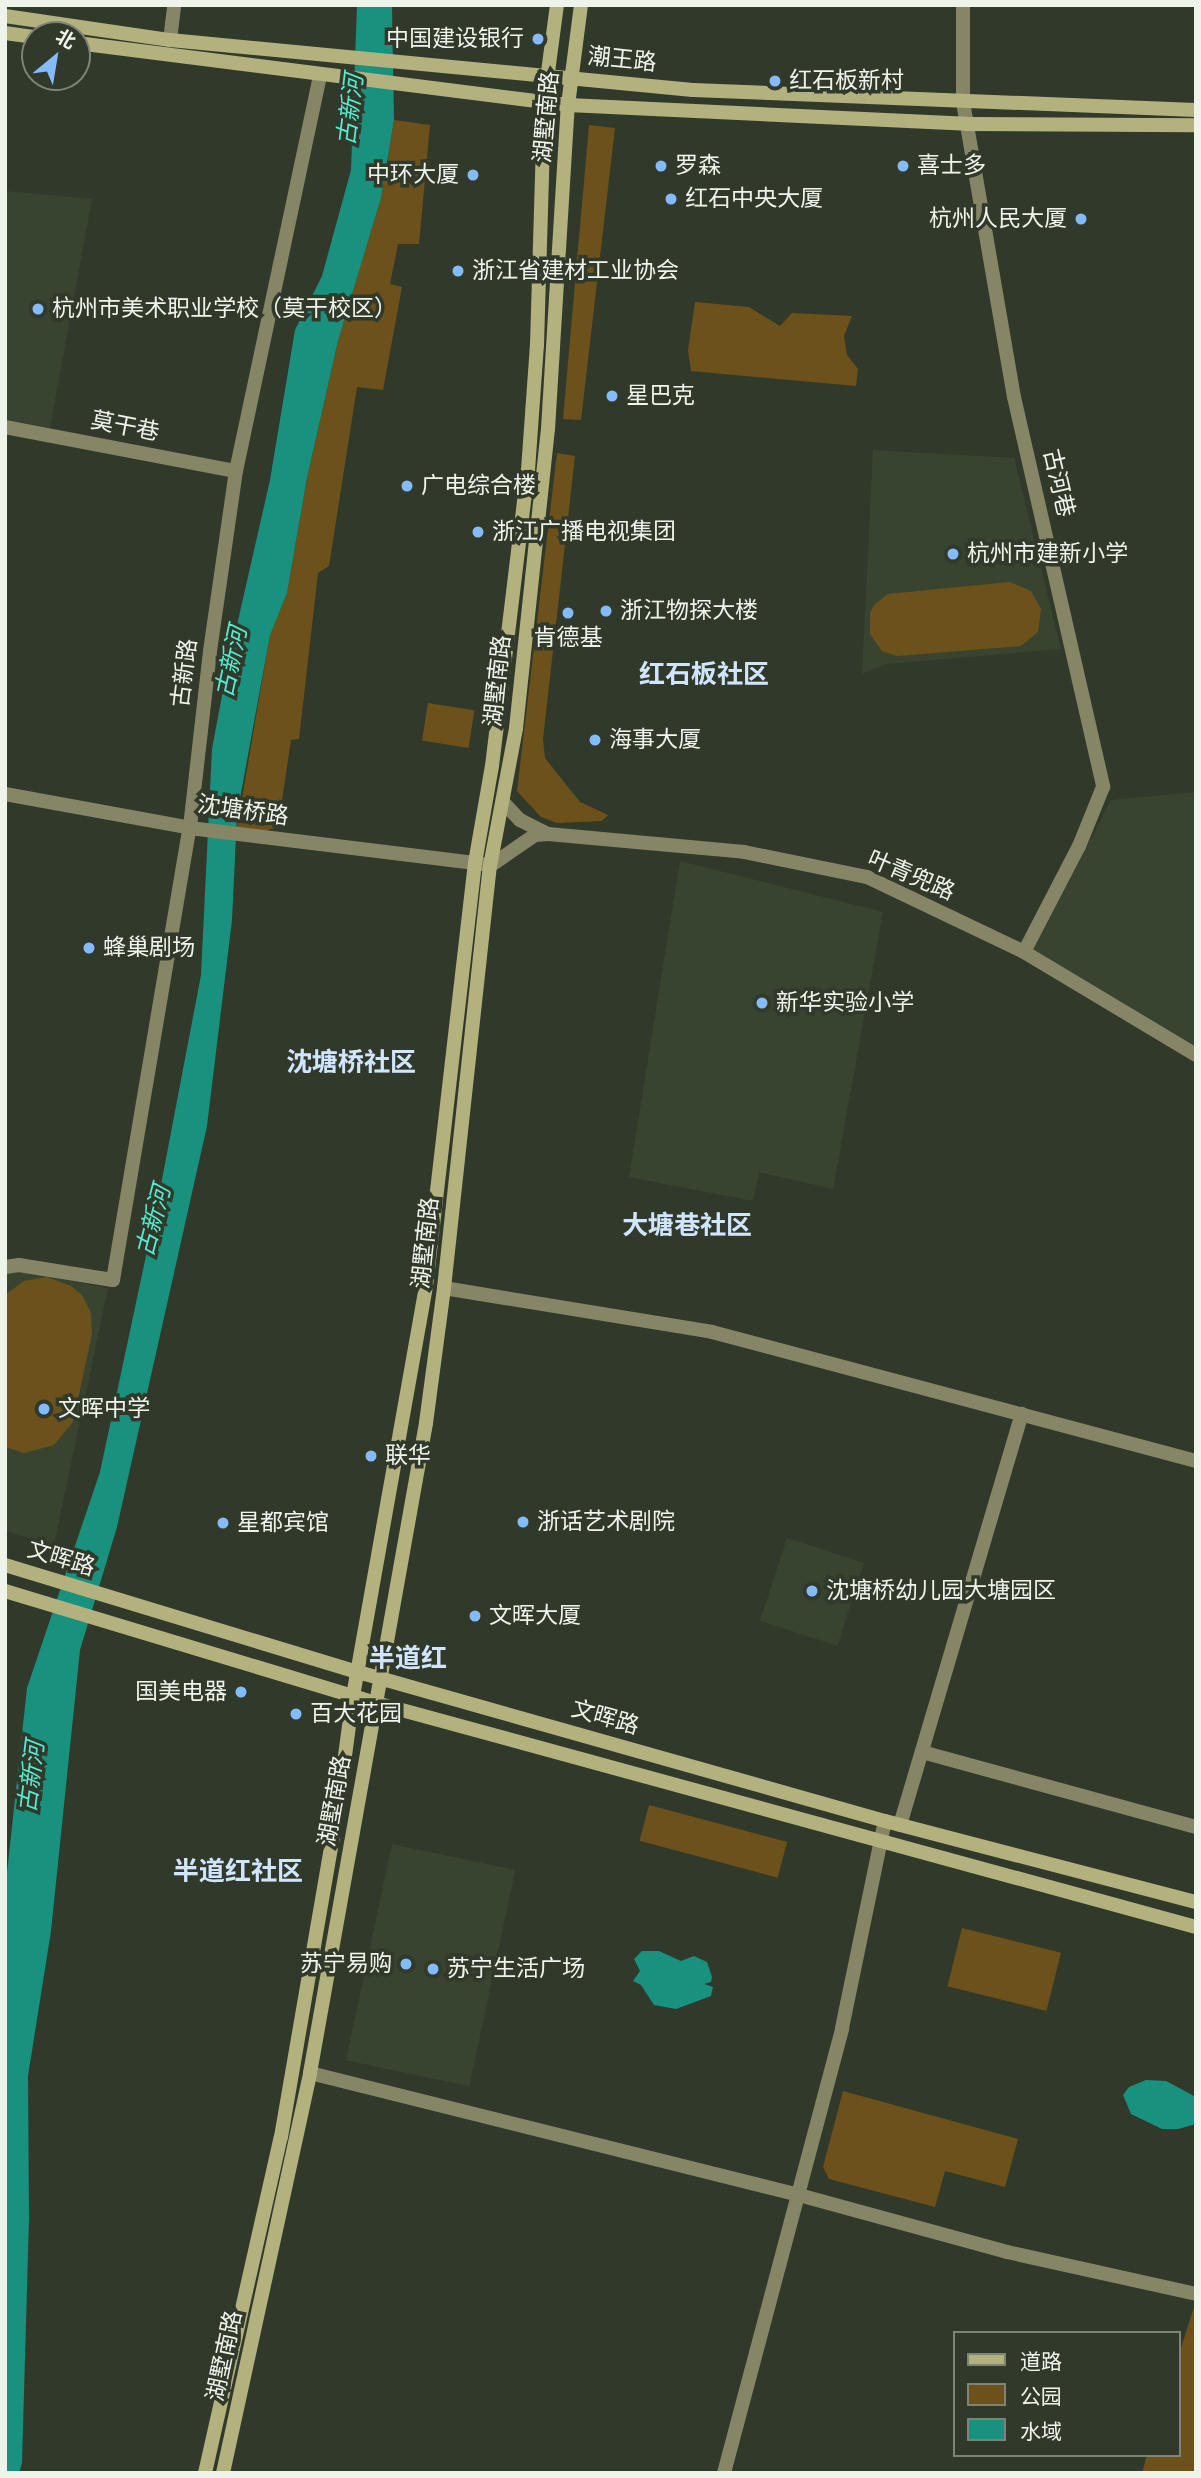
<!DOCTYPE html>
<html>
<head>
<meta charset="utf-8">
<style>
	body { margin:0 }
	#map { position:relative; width:1201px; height:2478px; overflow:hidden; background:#31392b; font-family:Roboto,"Noto Sans SC",sans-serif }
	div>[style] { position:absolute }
	.built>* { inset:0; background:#394430; transform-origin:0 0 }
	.green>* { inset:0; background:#6c521a; transform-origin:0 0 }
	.water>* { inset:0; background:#19917f }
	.minor>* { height:14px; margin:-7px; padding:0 7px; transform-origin:7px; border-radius:7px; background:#868566 }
	.tertiary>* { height:14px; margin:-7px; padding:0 7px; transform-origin:7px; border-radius:7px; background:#868566 }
	.secondary>* { height:14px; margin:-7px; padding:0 7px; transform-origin:7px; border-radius:7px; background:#b3b27f }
	.dots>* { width:19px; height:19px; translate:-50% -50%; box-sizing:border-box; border:4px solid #31392b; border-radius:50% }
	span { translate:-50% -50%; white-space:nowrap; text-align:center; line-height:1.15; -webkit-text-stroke:7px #31392b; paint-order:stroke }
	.poi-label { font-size:23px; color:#eff4eb }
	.right { translate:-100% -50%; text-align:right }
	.left { translate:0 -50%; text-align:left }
	.street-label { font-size:23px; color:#eff4eb }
	.water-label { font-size:24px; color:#56ecd3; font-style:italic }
	.quarter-label { font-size:26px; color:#d1e6fe; font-weight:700 }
	.frame { position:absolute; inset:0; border:7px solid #eff4eb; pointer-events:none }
	.legend { position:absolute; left:953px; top:2331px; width:228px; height:126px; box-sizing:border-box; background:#31392b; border:2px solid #7d8478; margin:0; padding:9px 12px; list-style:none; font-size:21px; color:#eff4eb }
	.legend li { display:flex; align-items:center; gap:14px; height:35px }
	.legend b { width:35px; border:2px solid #7d8478 }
	.north { position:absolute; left:21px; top:21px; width:70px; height:70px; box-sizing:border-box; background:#31392b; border:2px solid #7d8478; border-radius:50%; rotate:30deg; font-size:19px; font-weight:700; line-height:28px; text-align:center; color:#eff4eb }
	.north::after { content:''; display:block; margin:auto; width:24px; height:32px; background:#84bcfb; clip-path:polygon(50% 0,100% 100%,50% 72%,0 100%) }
</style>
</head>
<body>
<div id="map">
	<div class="built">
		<div style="clip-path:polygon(5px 191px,92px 199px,50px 428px,5px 419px)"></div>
		<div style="clip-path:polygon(873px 450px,1014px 458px,1061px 649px,886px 664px,862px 674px)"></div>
		<div style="clip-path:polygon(1196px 792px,1196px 1049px,1033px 951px,1111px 800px)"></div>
		<div style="clip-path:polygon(680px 861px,883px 912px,833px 1189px,759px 1172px,753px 1201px,629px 1177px)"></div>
		<div style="clip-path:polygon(14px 1270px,108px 1288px,54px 1545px,5px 1531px,5px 1273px)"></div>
		<div style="left:787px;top:1538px;width:81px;height:87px;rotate:18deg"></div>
		<div style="left:392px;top:1844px;width:126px;height:221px;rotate:12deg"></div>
	</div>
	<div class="green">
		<div style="clip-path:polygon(394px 120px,430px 125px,419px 244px,398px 244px,390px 284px,402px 287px,383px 390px,357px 387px,329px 566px,318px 573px,299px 739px,291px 740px,278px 827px,261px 832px,237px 828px,270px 634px,287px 593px,307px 478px,338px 341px,381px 198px)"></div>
		<div style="clip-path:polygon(589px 125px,615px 128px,581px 420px,563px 419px)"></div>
		<div style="clip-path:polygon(695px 302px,749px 307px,780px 326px,792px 313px,852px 316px,844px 336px,847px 355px,858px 369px,856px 386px,691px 371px,688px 350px)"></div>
		<div style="clip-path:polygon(557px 453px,575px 456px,543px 739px,545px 758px,580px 802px,608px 815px,602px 821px,557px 823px,541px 817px,517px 791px)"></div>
		<div style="clip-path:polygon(1010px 582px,1031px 591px,1041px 609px,1038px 632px,1021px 646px,897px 656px,882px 651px,870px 634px,870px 613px,875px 604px,888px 594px)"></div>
		<div style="left:428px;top:703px;width:47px;height:38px;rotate:9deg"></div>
		<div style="clip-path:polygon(47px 1277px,71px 1286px,82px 1295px,91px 1313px,92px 1334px,73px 1422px,54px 1445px,24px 1453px,5px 1447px,5px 1295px,24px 1281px)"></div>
		<div style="left:649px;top:1805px;width:143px;height:37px;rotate:15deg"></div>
		<div style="left:962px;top:1928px;width:102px;height:60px;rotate:14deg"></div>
		<div style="clip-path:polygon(843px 2091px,1018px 2139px,1005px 2187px,945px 2171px,935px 2207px,829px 2179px,823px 2167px)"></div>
		<div style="clip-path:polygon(1196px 2301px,1196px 2473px,1142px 2473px,1147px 2455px,1178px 2455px,1178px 2357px)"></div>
	</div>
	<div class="water">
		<div style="clip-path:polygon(357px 5px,392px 5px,394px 120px,381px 198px,338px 341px,307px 478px,287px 593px,270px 635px,237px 815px,232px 920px,207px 1126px,117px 1527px,80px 1650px,51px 1931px,28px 2076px,29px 2218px,22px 2463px,19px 2473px,5px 2473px,5px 1891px,27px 1688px,100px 1472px,160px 1190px,201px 975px,212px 749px,227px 669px,270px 480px,295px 330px,322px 276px,351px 170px)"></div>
		<div style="clip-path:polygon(642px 1951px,659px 1951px,681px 1961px,694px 1956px,707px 1962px,712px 1977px,711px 1982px,704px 1984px,713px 1987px,711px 1996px,676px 2009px,654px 2005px,641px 1985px,633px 1981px,640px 1971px,634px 1959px)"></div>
		<div style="clip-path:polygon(1146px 2080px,1166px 2081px,1196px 2097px,1196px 2124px,1178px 2129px,1162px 2129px,1131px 2114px,1123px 2095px,1129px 2087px)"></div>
	</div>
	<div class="minor">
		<div style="left:963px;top:5px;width:97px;rotate:90deg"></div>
		<div style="left:963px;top:102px;width:299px;rotate:80.2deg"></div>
		<div style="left:1014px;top:397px;width:400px;rotate:77.1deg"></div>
		<div style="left:1103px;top:787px;width:64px;rotate:112.1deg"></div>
		<div style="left:1079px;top:846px;width:119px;rotate:117.4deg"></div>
		<div style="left:170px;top:40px;width:35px;rotate:-83deg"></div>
		<div style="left:5px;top:427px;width:235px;rotate:10.8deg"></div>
		<div style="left:5px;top:794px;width:196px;rotate:10.3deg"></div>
		<div style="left:198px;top:829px;width:279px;rotate:7deg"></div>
		<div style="left:5px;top:1267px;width:14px;rotate:-8deg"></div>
		<div style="left:19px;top:1265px;width:95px;rotate:9.1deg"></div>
		<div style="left:113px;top:1280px;width:459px;rotate:-80.4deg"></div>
		<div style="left:190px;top:827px;width:177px;rotate:-83.5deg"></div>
		<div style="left:210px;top:651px;width:182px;rotate:-81.8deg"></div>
		<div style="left:236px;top:471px;width:405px;rotate:-78deg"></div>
		<div style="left:444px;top:1288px;width:272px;rotate:9.3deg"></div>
		<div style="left:712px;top:1332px;width:501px;rotate:14.92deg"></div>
		<div style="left:922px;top:1752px;width:284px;rotate:15.3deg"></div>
		<div style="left:900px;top:1825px;width:429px;rotate:-73.5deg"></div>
		<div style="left:310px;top:2073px;width:504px;rotate:14.01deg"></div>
		<div style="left:799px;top:2195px;width:216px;rotate:15.3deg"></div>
		<div style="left:1007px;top:2252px;width:194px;rotate:12.5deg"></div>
		<div style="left:724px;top:2473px;width:460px;rotate:-75.1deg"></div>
		<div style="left:842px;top:2028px;width:211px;rotate:-78.3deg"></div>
	</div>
	<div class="tertiary">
		<div style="left:503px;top:802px;width:25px;rotate:47deg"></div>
		<div style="left:520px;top:820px;width:31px;rotate:27deg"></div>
		<div style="left:548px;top:834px;width:197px;rotate:5.2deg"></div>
		<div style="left:744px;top:852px;width:126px;rotate:11.5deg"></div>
		<div style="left:867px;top:877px;width:174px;rotate:25.5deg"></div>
		<div style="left:1024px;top:952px;width:200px;rotate:30.9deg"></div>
		<div style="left:482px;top:864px;width:8px;rotate:14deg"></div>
		<div style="left:490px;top:866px;width:55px;rotate:-34.6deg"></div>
		<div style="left:535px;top:835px;width:13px;rotate:-4deg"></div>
	</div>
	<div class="secondary">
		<div style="left:5px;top:16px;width:167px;rotate:8.3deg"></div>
		<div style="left:170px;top:40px;width:525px;rotate:5.46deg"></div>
		<div style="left:693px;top:90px;width:503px;rotate:2.28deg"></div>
		<div style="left:5px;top:33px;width:30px;rotate:8deg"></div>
		<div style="left:77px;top:43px;width:495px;rotate:7.2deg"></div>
		<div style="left:568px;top:105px;width:399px;rotate:2.7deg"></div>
		<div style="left:967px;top:124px;width:229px;rotate:0.3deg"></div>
		<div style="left:5px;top:1565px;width:369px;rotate:16.9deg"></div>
		<div style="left:358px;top:1672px;width:548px;rotate:15.79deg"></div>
		<div style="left:885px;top:1821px;width:321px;rotate:14.6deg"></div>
		<div style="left:5px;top:1591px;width:388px;rotate:16.8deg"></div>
		<div style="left:376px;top:1703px;width:850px;rotate:15.28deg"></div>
		<div style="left:205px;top:2473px;width:344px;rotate:-77.3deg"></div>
		<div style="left:281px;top:2137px;width:342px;rotate:-80.2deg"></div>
		<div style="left:339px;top:1800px;width:105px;rotate:-82.3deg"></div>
		<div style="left:353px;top:1696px;width:416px;rotate:-79.9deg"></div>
		<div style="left:426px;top:1286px;width:426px;rotate:-83.4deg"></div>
		<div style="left:475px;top:863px;width:98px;rotate:-80.1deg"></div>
		<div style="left:492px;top:766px;width:298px;rotate:-83.1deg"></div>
		<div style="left:528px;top:470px;width:125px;rotate:-85.9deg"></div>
		<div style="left:537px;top:345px;width:243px;rotate:-88.3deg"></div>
		<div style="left:544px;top:102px;width:98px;rotate:-82.4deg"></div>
		<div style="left:223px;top:2473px;width:409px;rotate:-77.7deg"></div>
		<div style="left:310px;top:2073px;width:660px;rotate:-79.88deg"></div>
		<div style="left:426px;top:1423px;width:136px;rotate:-82.4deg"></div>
		<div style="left:444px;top:1288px;width:424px;rotate:-83.8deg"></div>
		<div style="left:490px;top:866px;width:140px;rotate:-79.3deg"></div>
		<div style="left:516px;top:728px;width:301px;rotate:-83.9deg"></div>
		<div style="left:548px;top:429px;width:325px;rotate:-86.5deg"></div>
		<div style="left:568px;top:105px;width:101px;rotate:-82.6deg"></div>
	</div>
	<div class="dots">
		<div style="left:538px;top:39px;background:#84bcfb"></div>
		<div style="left:775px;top:81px;background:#84bcfb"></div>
		<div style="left:661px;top:166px;background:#84bcfb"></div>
		<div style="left:903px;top:166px;background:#84bcfb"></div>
		<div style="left:473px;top:175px;background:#84bcfb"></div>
		<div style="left:671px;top:199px;background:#84bcfb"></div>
		<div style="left:1081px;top:219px;background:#84bcfb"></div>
		<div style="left:458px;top:271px;background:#84bcfb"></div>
		<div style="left:38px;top:309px;background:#84bcfb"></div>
		<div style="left:612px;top:396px;background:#84bcfb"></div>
		<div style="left:407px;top:486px;background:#84bcfb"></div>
		<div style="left:478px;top:532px;background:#84bcfb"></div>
		<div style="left:953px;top:554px;background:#84bcfb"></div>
		<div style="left:606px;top:611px;background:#84bcfb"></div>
		<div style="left:568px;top:613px;background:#84bcfb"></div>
		<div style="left:595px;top:740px;background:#84bcfb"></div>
		<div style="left:89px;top:948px;background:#84bcfb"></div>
		<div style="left:762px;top:1003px;background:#84bcfb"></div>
		<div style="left:44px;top:1409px;background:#84bcfb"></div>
		<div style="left:371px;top:1456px;background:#84bcfb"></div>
		<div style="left:523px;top:1522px;background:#84bcfb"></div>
		<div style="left:223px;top:1523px;background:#84bcfb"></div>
		<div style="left:812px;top:1591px;background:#84bcfb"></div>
		<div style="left:475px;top:1616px;background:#84bcfb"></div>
		<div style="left:241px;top:1692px;background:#84bcfb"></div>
		<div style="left:296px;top:1714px;background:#84bcfb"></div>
		<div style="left:406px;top:1964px;background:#84bcfb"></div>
		<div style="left:433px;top:1969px;background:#84bcfb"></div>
	</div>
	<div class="poi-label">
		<span class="right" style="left:524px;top:39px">中国建设银行</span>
		<span class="left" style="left:789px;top:81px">红石板新村</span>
		<span class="left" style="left:675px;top:166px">罗森</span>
		<span class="left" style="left:917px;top:166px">喜士多</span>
		<span class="right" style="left:459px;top:175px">中环大厦</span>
		<span class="left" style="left:685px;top:199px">红石中央大厦</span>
		<span class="right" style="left:1067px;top:219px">杭州人民大厦</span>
		<span class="left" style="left:472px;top:271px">浙江省建材工业协会</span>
		<span class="left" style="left:52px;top:309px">杭州市美术职业学校（莫干校区）</span>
		<span class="left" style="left:626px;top:396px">星巴克</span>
		<span class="left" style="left:421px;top:486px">广电综合楼</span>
		<span class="left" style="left:492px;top:532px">浙江广播电视集团</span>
		<span class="left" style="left:967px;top:554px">杭州市建新小学</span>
		<span class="left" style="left:620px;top:611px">浙江物探大楼</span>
		<span style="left:568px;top:638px">肯德基</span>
		<span class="left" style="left:609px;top:740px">海事大厦</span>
		<span class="left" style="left:103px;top:948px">蜂巢剧场</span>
		<span class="left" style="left:776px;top:1003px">新华实验小学</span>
		<span class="left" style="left:58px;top:1409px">文晖中学</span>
		<span class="left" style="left:385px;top:1456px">联华</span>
		<span class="left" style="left:537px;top:1522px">浙话艺术剧院</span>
		<span class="left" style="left:237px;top:1523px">星都宾馆</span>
		<span class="left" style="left:826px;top:1591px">沈塘桥幼儿园大塘园区</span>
		<span class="left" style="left:489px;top:1616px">文晖大厦</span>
		<span class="right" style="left:227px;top:1692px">国美电器</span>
		<span class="left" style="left:310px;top:1714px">百大花园</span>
		<span class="right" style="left:392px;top:1964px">苏宁易购</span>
		<span class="left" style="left:447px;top:1969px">苏宁生活广场</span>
	</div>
	<div class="street-label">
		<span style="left:622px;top:60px;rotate:6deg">潮王路</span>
		<span style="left:547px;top:117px;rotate:-85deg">湖墅南路</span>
		<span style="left:125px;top:427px;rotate:11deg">莫干巷</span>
		<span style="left:1058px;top:483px;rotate:77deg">古河巷</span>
		<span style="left:185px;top:673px;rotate:-83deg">古新路</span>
		<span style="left:498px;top:681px;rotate:-84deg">湖墅南路</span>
		<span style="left:243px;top:811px;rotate:8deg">沈塘桥路</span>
		<span style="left:911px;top:876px;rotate:23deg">叶青兜路</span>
		<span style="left:426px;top:1243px;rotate:-84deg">湖墅南路</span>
		<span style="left:61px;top:1559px;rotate:17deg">文晖路</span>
		<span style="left:605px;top:1718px;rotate:16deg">文晖路</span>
		<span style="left:335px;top:1801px;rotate:-80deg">湖墅南路</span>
		<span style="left:225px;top:2356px;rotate:-78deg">湖墅南路</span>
	</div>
	<div class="water-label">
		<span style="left:351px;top:110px;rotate:-83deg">古新河</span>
		<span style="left:232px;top:662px;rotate:-78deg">古新河</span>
		<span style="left:154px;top:1221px;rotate:-75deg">古新河</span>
		<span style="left:32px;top:1777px;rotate:-83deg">古新河</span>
	</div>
	<div class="quarter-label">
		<span style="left:704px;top:675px">红石板社区</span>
		<span style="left:351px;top:1063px">沈塘桥社区</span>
		<span style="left:687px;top:1226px">大塘巷社区</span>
		<span style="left:408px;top:1659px">半道红</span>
		<span style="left:238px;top:1872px">半道红社区</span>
	</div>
	<div class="frame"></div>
	<ul class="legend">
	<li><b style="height:9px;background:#b3b27f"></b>道路</li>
	<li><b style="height:19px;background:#6c521a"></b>公园</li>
	<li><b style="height:19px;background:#19917f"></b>水域</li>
	</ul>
	<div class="north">北</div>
</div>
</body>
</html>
